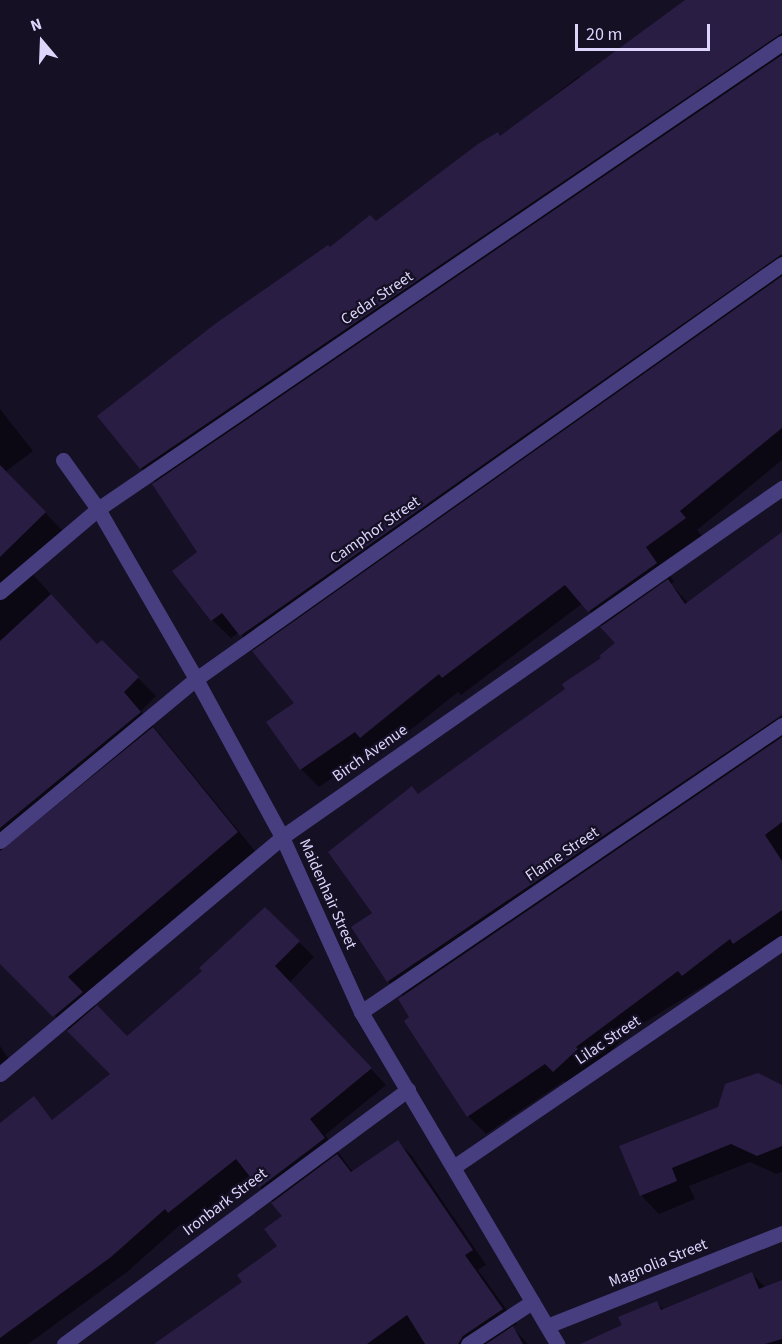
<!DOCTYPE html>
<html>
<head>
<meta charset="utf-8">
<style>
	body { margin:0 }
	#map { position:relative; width:782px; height:1344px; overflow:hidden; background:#151024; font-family:"Source Sans 3",sans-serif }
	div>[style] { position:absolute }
	.shadow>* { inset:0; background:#0007 }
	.building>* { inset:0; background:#291d44 }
	.street>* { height:15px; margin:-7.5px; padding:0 7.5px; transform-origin:7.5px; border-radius:7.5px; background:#473e80 }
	span { translate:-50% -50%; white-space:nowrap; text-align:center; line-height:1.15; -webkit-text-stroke:4.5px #151024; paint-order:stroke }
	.street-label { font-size:16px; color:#ded5fd }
	.north { position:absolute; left:12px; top:12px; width:60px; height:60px; -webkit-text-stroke:4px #151024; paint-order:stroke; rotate:341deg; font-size:16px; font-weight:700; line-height:24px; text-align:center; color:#ded5fd }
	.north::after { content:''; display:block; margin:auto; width:21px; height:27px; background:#ded5fd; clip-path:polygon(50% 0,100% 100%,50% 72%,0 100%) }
	.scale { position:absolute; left:575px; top:24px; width:135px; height:27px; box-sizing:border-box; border:3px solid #ded5fd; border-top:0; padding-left:8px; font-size:18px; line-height:21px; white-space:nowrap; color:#ded5fd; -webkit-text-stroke:4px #151024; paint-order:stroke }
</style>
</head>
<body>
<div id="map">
	<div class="shadow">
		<div style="clip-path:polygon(689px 0,782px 0,782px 460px,697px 530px,703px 537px,664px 566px,674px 582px,671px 584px,688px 603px,782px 536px,782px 938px,632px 1030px,572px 1089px,564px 1081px,486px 1134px,468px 1116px,404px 997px,388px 981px,353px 927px,374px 913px,419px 795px,567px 689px,617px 644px,583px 603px,461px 695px,458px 692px,379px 755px,373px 749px,319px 787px,301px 769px,296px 704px,239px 632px,231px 638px,212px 620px,199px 553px,156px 483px,141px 468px,330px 249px,376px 223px,498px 133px,501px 137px,579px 76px,581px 78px)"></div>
		<div style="clip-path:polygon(0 409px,33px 451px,5px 472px,63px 531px,26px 567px,98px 645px,102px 642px,156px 696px,141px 711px,255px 851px,85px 996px,127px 1038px,299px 942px,314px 957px,290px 982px,386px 1085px,325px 1135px,353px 1172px,398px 1142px,412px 1156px,486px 1265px,478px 1270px,517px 1324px,512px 1327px,528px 1344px,157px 1344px,244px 1282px,279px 1246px,285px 1217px,250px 1175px,184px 1227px,181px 1224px,127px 1272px,28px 1344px,0 1344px,0 1175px,113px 1074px,0 961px)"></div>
		<div style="clip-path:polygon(0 1046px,9px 1059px,0 1067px)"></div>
		<div style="clip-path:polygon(782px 1086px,782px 1172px,776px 1174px,750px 1162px,689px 1186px,695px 1199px,659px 1214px,641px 1195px,620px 1147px)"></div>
		<div style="clip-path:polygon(752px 1274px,765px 1287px,782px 1281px,782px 1344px,631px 1344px,657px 1303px,664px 1310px)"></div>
	</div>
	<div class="building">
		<div style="clip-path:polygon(685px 0,782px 0,782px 33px,140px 469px,97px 416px,215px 324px,328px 245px,330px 247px,370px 215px,376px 221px,478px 144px,498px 132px,500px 136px)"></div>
		<div style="clip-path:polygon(782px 55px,782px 254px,240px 636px,222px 613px,211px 621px,172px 571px,197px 552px,152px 484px)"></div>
		<div style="clip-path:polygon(782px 276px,782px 428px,680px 511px,686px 518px,646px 547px,657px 563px,588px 612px,565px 585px,442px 678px,439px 674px,360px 738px,355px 732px,300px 770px,266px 722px,294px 703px,252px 651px)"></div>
		<div style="clip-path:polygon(0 465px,46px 512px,0 557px)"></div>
		<div style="clip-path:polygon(782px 532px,782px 715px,387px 982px,351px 927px,372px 913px,328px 852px,412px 786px,418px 794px,565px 689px,562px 684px,601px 658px,599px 656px,615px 643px,600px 627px,668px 579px,685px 604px)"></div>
		<div style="clip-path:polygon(51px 594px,97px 644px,102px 640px,139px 677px,124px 692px,141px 712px,0 828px,0 641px)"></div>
		<div style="clip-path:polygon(153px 727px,238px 832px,68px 977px,83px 992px,53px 1017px,0 964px,0 851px)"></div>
		<div style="clip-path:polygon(782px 737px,782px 822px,765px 835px,782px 861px,782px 910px,733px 944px,730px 939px,682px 976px,678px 971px,576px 1047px,578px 1049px,553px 1072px,545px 1064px,467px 1117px,404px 1021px,409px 1017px,398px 999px)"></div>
		<div style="clip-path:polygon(265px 907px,300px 941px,275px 966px,372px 1068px,310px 1119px,325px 1138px,259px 1188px,236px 1159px,168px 1213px,165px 1209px,111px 1257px,0 1338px,0 1123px,34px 1096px,52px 1120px,110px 1074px,67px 1031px,97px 1005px,127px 1036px,202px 971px,199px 968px)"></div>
		<div style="clip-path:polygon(758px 1073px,782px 1085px,782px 1146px,757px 1156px,731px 1144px,672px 1168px,677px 1181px,640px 1196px,619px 1146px,718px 1107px,725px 1084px)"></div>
		<div style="clip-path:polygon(398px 1140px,473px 1250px,465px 1255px,503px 1309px,463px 1336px,458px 1344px,425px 1344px,407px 1315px,367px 1344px,154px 1344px,242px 1282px,237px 1275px,277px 1246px,264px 1229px,282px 1216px,271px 1203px,337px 1154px,351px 1172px)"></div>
		<div style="clip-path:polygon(752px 1272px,759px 1289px,782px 1280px,782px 1339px,765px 1344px,580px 1344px,622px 1325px,618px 1317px,657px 1301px,661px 1310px)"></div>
		<div style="clip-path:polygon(513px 1326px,523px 1344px,486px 1344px)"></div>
	</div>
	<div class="street">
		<div style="left:63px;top:460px;width:60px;rotate:54.5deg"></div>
		<div style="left:98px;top:509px;width:196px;rotate:60deg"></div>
		<div style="left:196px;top:679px;width:180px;rotate:61.4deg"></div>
		<div style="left:282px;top:837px;width:192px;rotate:65.7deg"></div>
		<div style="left:361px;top:1012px;width:386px;rotate:59.4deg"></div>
		<div style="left:0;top:592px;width:128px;rotate:-40.3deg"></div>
		<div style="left:98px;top:509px;width:828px;rotate:-34.27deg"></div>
		<div style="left:0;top:841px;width:254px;rotate:-39.6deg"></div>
		<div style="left:196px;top:679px;width:718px;rotate:-35.31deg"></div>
		<div style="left:361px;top:1012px;width:510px;rotate:-34.28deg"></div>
		<div style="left:0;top:1074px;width:368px;rotate:-40deg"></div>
		<div style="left:282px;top:837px;width:610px;rotate:-34.92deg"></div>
		<div style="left:455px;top:1166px;width:396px;rotate:-34.3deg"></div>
		<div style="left:547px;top:1326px;width:253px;rotate:-21.6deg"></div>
		<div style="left:64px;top:1344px;width:428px;rotate:-36.5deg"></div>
		<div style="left:468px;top:1344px;width:77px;rotate:-33.3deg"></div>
	</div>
	<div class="street-label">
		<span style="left:377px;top:298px;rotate:-34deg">Cedar Street</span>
		<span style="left:375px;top:530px;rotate:-35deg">Camphor Street</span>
		<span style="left:370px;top:753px;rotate:-35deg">Birch Avenue</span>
		<span style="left:562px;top:854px;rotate:-34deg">Flame Street</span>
		<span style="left:328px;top:894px;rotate:66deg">Maidenhair Street</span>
		<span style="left:608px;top:1040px;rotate:-34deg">Lilac Street</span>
		<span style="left:225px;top:1202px;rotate:-37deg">Ironbark Street</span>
		<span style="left:658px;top:1263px;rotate:-22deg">Magnolia Street</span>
	</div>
	<div class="north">N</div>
	<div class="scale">20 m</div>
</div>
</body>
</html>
